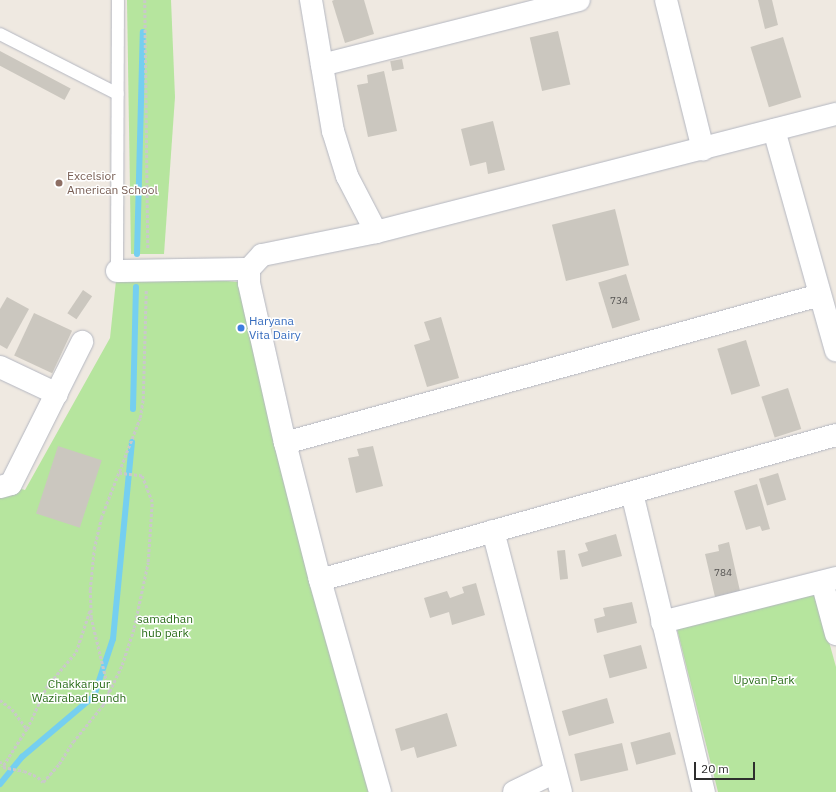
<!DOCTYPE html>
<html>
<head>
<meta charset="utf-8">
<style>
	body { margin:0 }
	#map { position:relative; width:836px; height:792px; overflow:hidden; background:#efe9e1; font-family:"IBM Plex Sans",sans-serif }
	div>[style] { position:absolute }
	.green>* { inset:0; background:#b6e59e }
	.stream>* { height:6px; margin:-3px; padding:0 3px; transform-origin:3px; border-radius:3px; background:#75cff0 }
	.building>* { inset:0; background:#cbc7bf; transform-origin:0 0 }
	.path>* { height:2.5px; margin-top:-1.25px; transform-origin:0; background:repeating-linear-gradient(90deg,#c9c9c9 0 3px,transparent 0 5px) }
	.roads { filter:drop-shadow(0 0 1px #b4b7c1) drop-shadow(0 0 1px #b4b7c1) }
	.service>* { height:12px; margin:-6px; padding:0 6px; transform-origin:6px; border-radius:6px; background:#fff }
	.minor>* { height:22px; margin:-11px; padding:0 11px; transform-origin:11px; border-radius:11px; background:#fff }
	.dots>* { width:11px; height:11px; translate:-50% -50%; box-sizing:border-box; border:2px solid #fff; border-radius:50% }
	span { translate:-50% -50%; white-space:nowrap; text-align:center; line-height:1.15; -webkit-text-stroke:3px #fff; paint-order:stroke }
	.number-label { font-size:10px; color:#555452 }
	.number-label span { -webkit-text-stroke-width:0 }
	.education-label { font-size:12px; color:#785e54 }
	.left { translate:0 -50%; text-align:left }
	.shop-label { font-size:12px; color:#366cbe }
	.park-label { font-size:12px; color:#2c6e1b }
	.scale { position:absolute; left:694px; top:762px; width:61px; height:18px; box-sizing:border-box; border:2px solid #2e2e2e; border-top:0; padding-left:5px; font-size:12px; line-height:14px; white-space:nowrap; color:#2e2e2e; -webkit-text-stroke:3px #fff; paint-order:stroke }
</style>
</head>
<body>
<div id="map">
	<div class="green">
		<div style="clip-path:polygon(127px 0,171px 0,175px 97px,164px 254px,131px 254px)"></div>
		<div style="clip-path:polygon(117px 271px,249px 283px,379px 792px,0 792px,0 483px,25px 490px,110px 338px)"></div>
		<div style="clip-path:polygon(815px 591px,836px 667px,836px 792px,718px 792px,676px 625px)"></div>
	</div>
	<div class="stream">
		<div style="left:137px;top:254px;width:222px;rotate:-88.5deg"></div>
		<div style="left:133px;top:409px;width:122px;rotate:-88.6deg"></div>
		<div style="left:0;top:784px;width:35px;rotate:-51deg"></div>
		<div style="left:22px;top:757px;width:94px;rotate:-40.3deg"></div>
		<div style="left:94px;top:696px;width:60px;rotate:-71.6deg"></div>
		<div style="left:113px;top:639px;width:198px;rotate:-84.5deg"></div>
	</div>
	<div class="building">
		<div style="clip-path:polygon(334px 0,364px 0,374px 34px,345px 43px,332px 1px)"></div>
		<div style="clip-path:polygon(758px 0,772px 0,778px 25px,765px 29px)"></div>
		<div style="left:558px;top:31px;width:55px;height:29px;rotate:77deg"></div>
		<div style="left:783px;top:37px;width:63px;height:34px;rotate:73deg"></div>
		<div style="left:0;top:51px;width:80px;height:13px;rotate:28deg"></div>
		<div style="left:402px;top:59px;width:10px;height:12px;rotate:79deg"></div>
		<div style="clip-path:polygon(384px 71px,397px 131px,368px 137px,357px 85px,368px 83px,367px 75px)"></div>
		<div style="clip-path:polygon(493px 121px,505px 170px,488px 174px,486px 162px,470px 166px,461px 129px)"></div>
		<div style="left:615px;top:209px;width:58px;height:65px;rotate:76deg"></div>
		<div style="left:626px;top:274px;width:48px;height:29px;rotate:73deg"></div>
		<div style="left:83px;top:290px;width:11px;height:28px;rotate:34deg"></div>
		<div style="clip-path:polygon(7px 297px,29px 309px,7px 349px,0 345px,0 309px)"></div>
		<div style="left:34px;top:313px;width:42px;height:47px;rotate:25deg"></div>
		<div style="clip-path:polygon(441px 317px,459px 378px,427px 387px,414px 345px,430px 340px,424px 322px)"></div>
		<div style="left:746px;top:340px;width:48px;height:30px;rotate:73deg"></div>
		<div style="left:788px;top:388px;width:43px;height:28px;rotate:72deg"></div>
		<div style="left:58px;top:446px;width:46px;height:71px;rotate:18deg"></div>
		<div style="clip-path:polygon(373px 446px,383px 486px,356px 493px,348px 458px,359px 456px,357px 449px)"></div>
		<div style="left:778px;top:473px;width:28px;height:20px;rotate:73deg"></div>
		<div style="clip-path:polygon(757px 484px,770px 529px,762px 531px,760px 526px,746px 530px,734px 491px)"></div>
		<div style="clip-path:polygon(616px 534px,622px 556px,582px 567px,578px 554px,588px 551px,585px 543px)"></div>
		<div style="clip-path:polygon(729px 542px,740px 591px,715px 597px,705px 554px,719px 551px,718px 545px)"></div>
		<div style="left:565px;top:550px;width:29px;height:8px;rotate:84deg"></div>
		<div style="clip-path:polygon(476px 583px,485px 615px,452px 625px,449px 612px,430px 618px,424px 598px,447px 591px,450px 598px,464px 593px,462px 587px)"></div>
		<div style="clip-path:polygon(632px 602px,637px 623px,597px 633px,594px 619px,605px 616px,603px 608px)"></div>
		<div style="left:641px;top:645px;width:24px;height:39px;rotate:75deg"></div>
		<div style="left:607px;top:698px;width:26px;height:47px;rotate:74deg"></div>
		<div style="clip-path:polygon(447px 713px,457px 746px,417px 758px,414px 747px,401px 751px,395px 729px)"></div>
		<div style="left:670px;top:732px;width:23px;height:41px;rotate:75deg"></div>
		<div style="left:622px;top:743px;width:28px;height:49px;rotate:77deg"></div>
	</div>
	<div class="path">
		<div style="left:145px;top:0;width:249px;rotate:89.3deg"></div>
		<div style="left:109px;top:693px;width:77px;rotate:-103.5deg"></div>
		<div style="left:91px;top:618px;width:28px;rotate:-92deg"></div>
		<div style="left:90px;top:590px;width:41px;rotate:-84.4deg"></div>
		<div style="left:94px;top:549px;width:32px;rotate:-77deg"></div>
		<div style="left:101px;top:518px;width:107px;rotate:-68.7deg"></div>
		<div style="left:140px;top:418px;width:19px;rotate:-81deg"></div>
		<div style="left:143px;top:399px;width:109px;rotate:-88.4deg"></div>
		<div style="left:0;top:700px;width:15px;rotate:37deg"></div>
		<div style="left:12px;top:709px;width:25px;rotate:53deg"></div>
		<div style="left:27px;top:729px;width:45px;rotate:122.3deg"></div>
		<div style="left:27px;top:729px;width:47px;rotate:-65.1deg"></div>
		<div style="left:47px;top:686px;width:45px;rotate:-49.5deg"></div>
		<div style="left:76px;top:652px;width:44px;rotate:-71.6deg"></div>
		<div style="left:0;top:761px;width:6px;rotate:59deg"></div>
		<div style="left:3px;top:767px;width:21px;rotate:11deg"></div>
		<div style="left:24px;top:771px;width:15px;rotate:23deg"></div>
		<div style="left:38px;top:777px;width:7px;rotate:45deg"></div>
		<div style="left:43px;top:782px;width:24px;rotate:-48deg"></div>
		<div style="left:59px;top:764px;width:26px;rotate:-58deg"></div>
		<div style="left:73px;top:742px;width:48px;rotate:-51deg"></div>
		<div style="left:103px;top:705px;width:44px;rotate:-64.6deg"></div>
		<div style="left:122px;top:665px;width:39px;rotate:-72deg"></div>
		<div style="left:134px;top:628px;width:67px;rotate:-78deg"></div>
		<div style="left:148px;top:562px;width:60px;rotate:-86.2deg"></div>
		<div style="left:152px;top:502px;width:28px;rotate:-111deg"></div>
		<div style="left:142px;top:476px;width:24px;rotate:-173deg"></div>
	</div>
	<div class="roads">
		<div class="service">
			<div style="left:0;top:34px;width:132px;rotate:27deg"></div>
			<div style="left:117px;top:271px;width:271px;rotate:-89.8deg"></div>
		</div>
		<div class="minor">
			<div style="left:311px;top:0;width:133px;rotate:80.5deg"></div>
			<div style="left:333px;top:131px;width:47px;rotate:72.7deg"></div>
			<div style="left:347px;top:176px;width:63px;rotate:62.6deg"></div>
			<div style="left:666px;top:0;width:154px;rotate:76.1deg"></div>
			<div style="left:322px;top:65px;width:265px;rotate:-14.2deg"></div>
			<div style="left:774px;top:130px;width:229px;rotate:74.3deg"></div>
			<div style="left:117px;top:271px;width:132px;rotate:-0.9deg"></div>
			<div style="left:0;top:367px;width:63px;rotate:25.3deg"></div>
			<div style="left:285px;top:443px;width:555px;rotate:-15.46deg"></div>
			<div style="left:0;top:487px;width:11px;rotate:-15deg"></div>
			<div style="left:11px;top:484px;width:159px;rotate:-63.4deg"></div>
			<div style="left:632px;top:493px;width:308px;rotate:76.5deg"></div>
			<div style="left:493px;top:531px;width:270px;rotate:75.4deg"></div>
			<div style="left:320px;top:580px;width:536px;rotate:-15.7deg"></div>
			<div style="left:822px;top:582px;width:54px;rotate:74.9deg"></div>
			<div style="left:662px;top:622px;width:179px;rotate:-14.2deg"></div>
			<div style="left:380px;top:792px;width:220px;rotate:-105.8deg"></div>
			<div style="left:320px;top:580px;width:141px;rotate:-104.3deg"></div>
			<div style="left:285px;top:443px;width:164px;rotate:-102.7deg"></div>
			<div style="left:249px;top:283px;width:14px;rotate:-90deg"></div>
			<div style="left:249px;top:269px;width:19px;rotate:-47deg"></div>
			<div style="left:262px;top:255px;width:116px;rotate:-11.4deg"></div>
			<div style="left:376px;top:232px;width:475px;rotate:-14.4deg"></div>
			<div style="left:514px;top:792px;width:46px;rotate:-26deg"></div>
		</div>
	</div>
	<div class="dots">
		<div style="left:59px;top:183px;background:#8d6e63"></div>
		<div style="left:241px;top:328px;background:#3f7fe0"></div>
	</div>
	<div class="number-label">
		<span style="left:619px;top:301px">734</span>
		<span style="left:723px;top:573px">784</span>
	</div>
	<div class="education-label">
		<span class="left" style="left:67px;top:183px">Excelsior<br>American School</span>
	</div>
	<div class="shop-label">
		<span class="left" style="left:249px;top:328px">Haryana<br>Vita Dairy</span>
	</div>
	<div class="park-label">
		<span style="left:165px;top:626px">samadhan<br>hub park</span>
		<span style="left:764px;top:680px">Upvan Park</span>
		<span style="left:79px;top:691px">Chakkarpur<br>Wazirabad Bundh</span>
	</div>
	<div class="scale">20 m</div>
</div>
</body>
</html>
